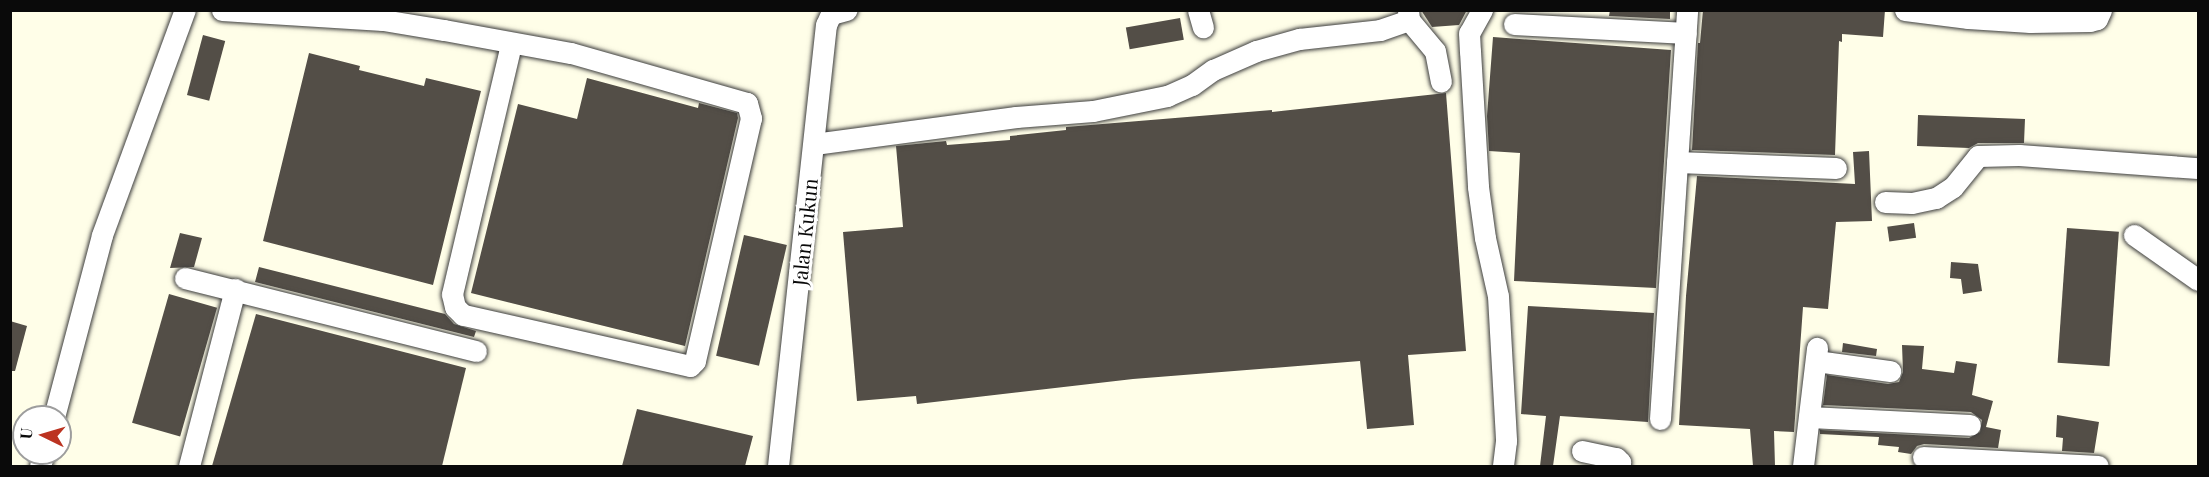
<!DOCTYPE html>
<html>
<head>
<meta charset="utf-8">
<style>
	body { margin:0 }
	#map { position:relative; width:2209px; height:477px; overflow:hidden; background:#fffee8; font-family:"Playfair Display",serif }
	div>[style] { position:absolute }
	.building>* { inset:0; background:#534e47; transform-origin:0 0 }
	.roads { filter:drop-shadow(0 0 2px #3d3d3d) drop-shadow(0 0 2px #3d3d3d) }
	.minor>* { height:21px; margin:-10.5px; padding:0 10.5px; transform-origin:10.5px; border-radius:10.5px; background:#fff }
	span { translate:-50% -50%; white-space:nowrap; text-align:center; line-height:1.15; -webkit-text-stroke:6px #fff; paint-order:stroke }
	.street-label { font-size:20px; color:#0a0a0a }
	.frame { position:absolute; inset:0; border:12px solid #0a0a0a; pointer-events:none }
	.north { position:absolute; left:12px; top:405px; width:60px; height:60px; box-sizing:border-box; background:#fff; border:2px solid #9d9d9d; border-radius:50%; rotate:275deg; font-size:16px; font-weight:700; line-height:24px; text-align:center; color:#0a0a0a }
	.north::after { content:''; display:block; margin:auto; width:21px; height:27px; background:#bc3321; clip-path:polygon(50% 0,100% 100%,50% 72%,0 100%) }
</style>
</head>
<body>
<div id="map">
	<div class="building">
		<div style="clip-path:polygon(1421px 10px,1467px 10px,1459px 25px,1432px 27px)"></div>
		<div style="clip-path:polygon(1610px 10px,1670px 10px,1670px 19px,1609px 16px)"></div>
		<div style="clip-path:polygon(1703px 10px,1885px 10px,1883px 37px,1842px 34px,1842px 42px,1839px 41px,1835px 155px,1692px 150px,1698px 43px,1700px 43px)"></div>
		<div style="left:1180px;top:18px;width:22px;height:55px;rotate:80deg"></div>
		<div style="left:203px;top:35px;width:23px;height:62px;rotate:15deg"></div>
		<div style="clip-path:polygon(1493px 37px,1671px 50px,1656px 288px,1514px 281px,1520px 153px,1489px 151px,1487px 116px)"></div>
		<div style="clip-path:polygon(309px 53px,360px 66px,359px 70px,424px 86px,426px 78px,481px 91px,433px 285px,263px 241px)"></div>
		<div style="clip-path:polygon(587px 78px,698px 108px,699px 103px,737px 113px,738px 118px,685px 346px,471px 293px,518px 104px,577px 119px)"></div>
		<div style="clip-path:polygon(1446px 93px,1466px 351px,1408px 355px,1414px 425px,1367px 429px,1360px 361px,1133px 379px,917px 404px,916px 396px,857px 401px,843px 232px,903px 227px,896px 146px,946px 141px,947px 145px,1010px 140px,1010px 136px,1066px 130px,1066px 127px,1272px 110px,1272px 112px)"></div>
		<div style="clip-path:polygon(1918px 115px,2025px 119px,2024px 143px,1978px 143px,1969px 148px,1917px 146px)"></div>
		<div style="clip-path:polygon(1869px 151px,1872px 221px,1836px 222px,1828px 309px,1803px 307px,1794px 432px,1774px 431px,1775px 466px,1753px 466px,1750px 429px,1679px 425px,1686px 296px,1697px 176px,1855px 184px,1853px 152px)"></div>
		<div style="left:1914px;top:223px;width:15px;height:27px;rotate:82deg"></div>
		<div style="left:2067px;top:228px;width:52px;height:135px;rotate:4deg"></div>
		<div style="clip-path:polygon(180px 233px,202px 238px,194px 267px,170px 268px)"></div>
		<div style="left:744px;top:235px;width:44px;height:124px;rotate:13deg"></div>
		<div style="clip-path:polygon(1951px 262px,1978px 264px,1982px 291px,1963px 294px,1961px 279px,1950px 278px)"></div>
		<div style="clip-path:polygon(259px 267px,445px 314px,454px 324px,476px 331px,474px 337px,255px 282px)"></div>
		<div style="left:169px;top:294px;width:50px;height:134px;rotate:16deg"></div>
		<div style="clip-path:polygon(1528px 306px,1654px 313px,1648px 422px,1560px 416px,1553px 466px,1540px 466px,1546px 416px,1521px 414px)"></div>
		<div style="clip-path:polygon(256px 314px,466px 368px,442px 466px,212px 466px)"></div>
		<div style="clip-path:polygon(10px 321px,27px 326px,15px 371px,10px 371px)"></div>
		<div style="clip-path:polygon(1843px 343px,1877px 349px,1876px 356px,1842px 352px)"></div>
		<div style="clip-path:polygon(1902px 345px,1924px 346px,1922px 369px,1954px 373px,1956px 361px,1977px 364px,1972px 395px,1993px 401px,1986px 427px,2001px 430px,1998px 448px,1924px 444px,1917px 446px,1911px 454px,1898px 452px,1899px 447px,1878px 445px,1879px 437px,1820px 434px,1820px 430px,1969px 438px,1980px 432px,1982px 420px,1971px 412px,1823px 405px,1827px 375px,1888px 384px,1899px 382px,1903px 372px)"></div>
		<div style="clip-path:polygon(637px 409px,753px 436px,745px 466px,622px 466px)"></div>
		<div style="clip-path:polygon(2057px 415px,2099px 422px,2094px 453px,2062px 451px,2063px 438px,2056px 437px)"></div>
	</div>
	<div class="roads">
		<div class="minor">
			<div style="left:222px;top:10px;width:161px;rotate:3.6deg"></div>
			<div style="left:383px;top:20px;width:62px;rotate:9.3deg"></div>
			<div style="left:444px;top:30px;width:129px;rotate:10.3deg"></div>
			<div style="left:571px;top:53px;width:183px;rotate:15.9deg"></div>
			<div style="left:747px;top:103px;width:16px;rotate:75deg"></div>
			<div style="left:751px;top:118px;width:249px;rotate:103deg"></div>
			<div style="left:695px;top:361px;width:7px;rotate:135deg"></div>
			<div style="left:690px;top:366px;width:233px;rotate:-167.3deg"></div>
			<div style="left:463px;top:315px;width:11px;rotate:-135deg"></div>
			<div style="left:455px;top:307px;width:13px;rotate:-103deg"></div>
			<div style="left:452px;top:294px;width:257px;rotate:-76.7deg"></div>
			<div style="left:1198px;top:10px;width:18px;rotate:74deg"></div>
			<div style="left:1408px;top:10px;width:10px;rotate:84deg"></div>
			<div style="left:1409px;top:20px;width:40px;rotate:50deg"></div>
			<div style="left:1435px;top:51px;width:31px;rotate:79deg"></div>
			<div style="left:1482px;top:10px;width:26px;rotate:119deg"></div>
			<div style="left:1469px;top:33px;width:18px;rotate:87deg"></div>
			<div style="left:1470px;top:51px;width:136px;rotate:86.6deg"></div>
			<div style="left:1478px;top:187px;width:51px;rotate:82.2deg"></div>
			<div style="left:1485px;top:238px;width:59px;rotate:77.4deg"></div>
			<div style="left:1498px;top:296px;width:145px;rotate:86.8deg"></div>
			<div style="left:1506px;top:441px;width:25px;rotate:97deg"></div>
			<div style="left:1905px;top:10px;width:64px;rotate:7.2deg"></div>
			<div style="left:1968px;top:18px;width:62px;rotate:3.7deg"></div>
			<div style="left:2030px;top:22px;width:60px;rotate:-1deg"></div>
			<div style="left:2090px;top:21px;width:7px;rotate:-16deg"></div>
			<div style="left:2097px;top:19px;width:10px;rotate:-66deg"></div>
			<div style="left:1514px;top:24px;width:172px;rotate:3deg"></div>
			<div style="left:814px;top:144px;width:204px;rotate:-7.6deg"></div>
			<div style="left:1016px;top:117px;width:77px;rotate:-4.5deg"></div>
			<div style="left:1093px;top:111px;width:76px;rotate:-11.5deg"></div>
			<div style="left:1167px;top:96px;width:27px;rotate:-24deg"></div>
			<div style="left:1192px;top:85px;width:26px;rotate:-36deg"></div>
			<div style="left:1213px;top:70px;width:47px;rotate:-23.8deg"></div>
			<div style="left:1256px;top:51px;width:45px;rotate:-15.6deg"></div>
			<div style="left:1299px;top:39px;width:81px;rotate:-6.3deg"></div>
			<div style="left:1380px;top:30px;width:31px;rotate:-19deg"></div>
			<div style="left:1677px;top:162px;width:159px;rotate:2.2deg"></div>
			<div style="left:1885px;top:202px;width:27px;rotate:2deg"></div>
			<div style="left:1912px;top:203px;width:25px;rotate:-12deg"></div>
			<div style="left:1936px;top:198px;width:20px;rotate:-33deg"></div>
			<div style="left:1953px;top:187px;width:40px;rotate:-51deg"></div>
			<div style="left:1978px;top:156px;width:41px;rotate:-1.4deg"></div>
			<div style="left:2019px;top:155px;width:179px;rotate:4.2deg"></div>
			<div style="left:2134px;top:235px;width:78px;rotate:35.1deg"></div>
			<div style="left:185px;top:278px;width:300px;rotate:14.1deg"></div>
			<div style="left:1816px;top:361px;width:75px;rotate:7.7deg"></div>
			<div style="left:54px;top:417px;width:188px;rotate:-75.2deg"></div>
			<div style="left:102px;top:235px;width:240px;rotate:-69.8deg"></div>
			<div style="left:1809px;top:417px;width:161px;rotate:2.8deg"></div>
			<div style="left:1660px;top:419px;width:410px;rotate:-86.2deg"></div>
			<div style="left:1582px;top:451px;width:35px;rotate:12deg"></div>
			<div style="left:1616px;top:458px;width:6px;rotate:45deg"></div>
			<div style="left:1620px;top:462px;width:4px;rotate:90deg"></div>
			<div style="left:1923px;top:457px;width:175px;rotate:2.9deg"></div>
			<div style="left:40px;top:466px;width:14px;rotate:-73deg"></div>
			<div style="left:189px;top:466px;width:183px;rotate:-75.4deg"></div>
			<div style="left:778px;top:466px;width:444px;rotate:-83.8deg"></div>
			<div style="left:826px;top:25px;width:12px;rotate:-66deg"></div>
			<div style="left:831px;top:14px;width:16px;rotate:-15deg"></div>
			<div style="left:1803px;top:466px;width:119px;rotate:-83.2deg"></div>
		</div>
	</div>
	<div class="street-label">
		<span style="left:804px;top:232px;rotate:-84deg">Jalan Kukun</span>
	</div>
	<div class="frame"></div>
	<div class="north">U</div>
</div>
</body>
</html>
